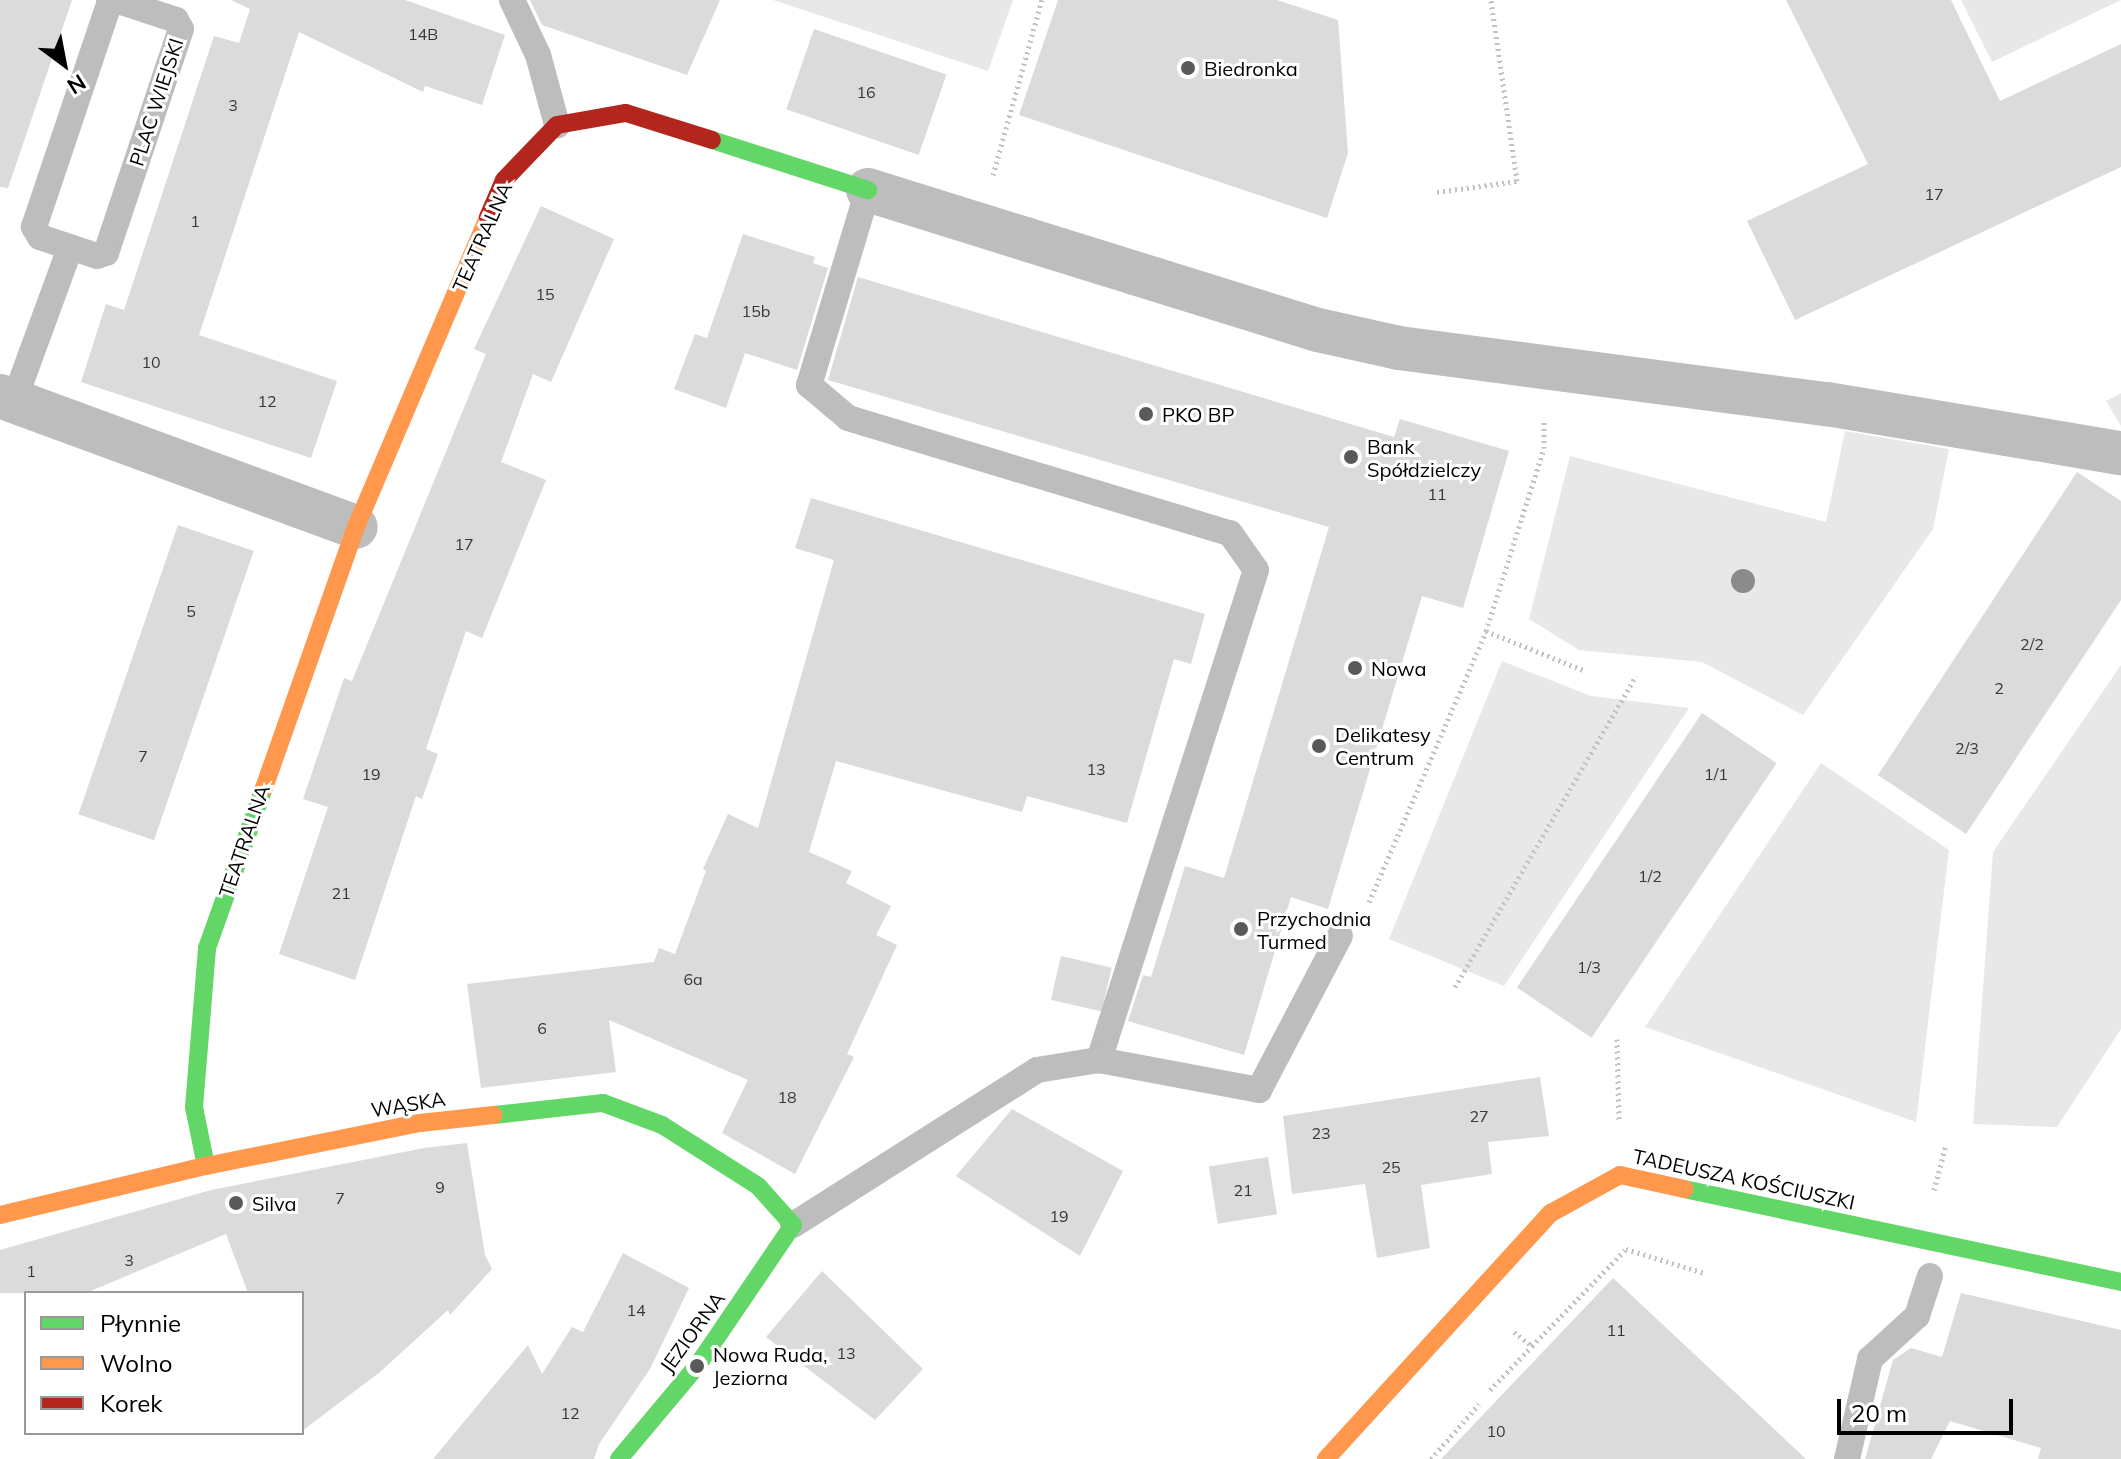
<!DOCTYPE html>
<html>
<head>
<meta charset="utf-8">
<style>
	body { margin:0 }
	#map { position:relative; width:2121px; height:1459px; overflow:hidden; background:#fff; font-family:Mulish,sans-serif }
	div>[style] { position:absolute }
	.green>* { inset:0; background:#e8e8e8 }
	.building>* { inset:0; background:#dbdbdb; transform-origin:0 0 }
	.path>* { height:5px; margin-top:-2.5px; transform-origin:0; background:repeating-linear-gradient(90deg,#c2c2c2 0 2px,transparent 0 6px) }
	.lane>* { height:26px; margin:-13px; padding:0 13px; transform-origin:13px; border-radius:13px; background:#bdbdbd }
	.street>* { height:44px; margin:-22px; padding:0 22px; transform-origin:22px; border-radius:22px; background:#bdbdbd }
	.fast>* { height:18px; margin:-9px; padding:0 9px; transform-origin:9px; border-radius:9px; background:#63d668 }
	.slow>* { height:18px; margin:-9px; padding:0 9px; transform-origin:9px; border-radius:9px; background:#ff974d }
	.jam>* { height:18px; margin:-9px; padding:0 9px; transform-origin:9px; border-radius:9px; background:#b3261e }
	.trees>* { width:24px; height:24px; margin:-12px; border-radius:50%; background:#8b8b8b }
	.dots>* { width:22px; height:22px; translate:-50% -50%; box-sizing:border-box; border:4px solid #fff; border-radius:50% }
	span { translate:-50% -50%; white-space:nowrap; text-align:center; line-height:1.15; -webkit-text-stroke:6px #fff; paint-order:stroke }
	.number-label { font-size:16px; color:#373737 }
	.number-label span { -webkit-text-stroke-width:0 }
	.poi-label { font-size:20px; color:#000 }
	.left { translate:0 -50%; text-align:left }
	.street-label { font-size:20px; color:#000 }
	.legend { position:absolute; left:24px; top:1291px; width:280px; height:144px; box-sizing:border-box; background:#fff; border:2px solid #999; margin:0; padding:10px 14px; list-style:none; font-size:24px; color:#000 }
	.legend li { display:flex; align-items:center; gap:16px; height:40px }
	.legend b { width:40px; border:2px solid #999 }
	.north { position:absolute; left:24px; top:24px; width:80px; height:80px; -webkit-text-stroke:6px #fff; paint-order:stroke; rotate:148deg; font-size:22px; font-weight:700; line-height:32px; text-align:center; color:#000 }
	.north::after { content:''; display:block; margin:auto; width:28px; height:36px; background:#000; clip-path:polygon(50% 0,100% 100%,50% 72%,0 100%) }
	.scale { position:absolute; left:1837px; top:1399px; width:176px; height:36px; box-sizing:border-box; border:4px solid #000; border-top:0; padding-left:10px; font-size:24px; line-height:28px; white-space:nowrap; color:#000; -webkit-text-stroke:6px #fff; paint-order:stroke }
</style>
</head>
<body>
<div id="map">
	<div class="green">
		<div style="clip-path:polygon(773px 0,1013px 0,988px 71px)"></div>
		<div style="clip-path:polygon(1961px 0,2121px 0,1992px 62px)"></div>
		<div style="clip-path:polygon(2121px 393px,2121px 426px,2106px 401px)"></div>
		<div style="clip-path:polygon(1845px 431px,1949px 449px,1933px 529px,1803px 715px,1702px 662px,1579px 650px,1529px 619px,1570px 456px,1826px 522px)"></div>
		<div style="clip-path:polygon(1502px 661px,1591px 696px,1689px 708px,1504px 986px,1389px 939px)"></div>
		<div style="clip-path:polygon(2121px 665px,2121px 1029px,2057px 1127px,1973px 1124px,1993px 852px)"></div>
		<div style="clip-path:polygon(1821px 763px,1949px 850px,1916px 1122px,1645px 1027px)"></div>
	</div>
	<div class="building">
		<div style="clip-path:polygon(0 0,72px 0,8px 188px,0 187px)"></div>
		<div style="clip-path:polygon(231px 0,405px 0,505px 35px,482px 105px,425px 86px,423px 92px,299px 32px,199px 335px,337px 381px,311px 458px,81px 382px,106px 304px,124px 310px,214px 36px,239px 43px,250px 9px)"></div>
		<div style="clip-path:polygon(530px 0,720px 0,687px 75px,542px 25px)"></div>
		<div style="clip-path:polygon(1058px 0,1277px 0,1338px 20px,1348px 153px,1327px 218px,1019px 115px)"></div>
		<div style="clip-path:polygon(1786px 0,1951px 0,2000px 101px,2121px 44px,2121px 167px,1795px 320px,1747px 221px,1868px 164px)"></div>
		<div style="left:814px;top:29px;width:140px;height:85px;rotate:19deg"></div>
		<div style="clip-path:polygon(541px 206px,614px 239px,551px 382px,533px 374px,501px 462px,546px 480px,482px 638px,466px 631px,426px 749px,438px 754px,422px 799px,416px 796px,355px 980px,279px 954px,328px 807px,303px 799px,344px 678px,352px 681px,486px 354px,474px 349px)"></div>
		<div style="clip-path:polygon(743px 234px,815px 257px,813px 263px,828px 268px,797px 370px,745px 353px,726px 408px,674px 389px,695px 334px,707px 338px)"></div>
		<div style="clip-path:polygon(858px 277px,1394px 437px,1400px 419px,1509px 451px,1463px 608px,1422px 596px,1328px 909px,1291px 897px,1244px 1055px,1128px 1021px,1143px 975px,1151px 977px,1185px 866px,1224px 878px,1329px 527px,828px 380px)"></div>
		<div style="clip-path:polygon(2077px 472px,2121px 501px,2121px 600px,1966px 834px,1878px 775px)"></div>
		<div style="clip-path:polygon(811px 498px,1205px 614px,1191px 664px,1174px 659px,1127px 823px,1027px 796px,1022px 812px,836px 761px,809px 852px,852px 871px,846px 883px,891px 906px,876px 935px,897px 945px,847px 1054px,854px 1057px,795px 1174px,722px 1133px,748px 1080px,609px 1020px,616px 1072px,481px 1088px,467px 984px,654px 962px,659px 948px,675px 954px,706px 871px,703px 869px,728px 814px,758px 828px,834px 560px,795px 548px)"></div>
		<div style="left:178px;top:525px;width:80px;height:306px;rotate:19deg"></div>
		<div style="left:1702px;top:713px;width:90px;height:331px;rotate:34deg"></div>
		<div style="left:1061px;top:956px;width:52px;height:45px;rotate:13deg"></div>
		<div style="clip-path:polygon(1540px 1077px,1549px 1136px,1488px 1142px,1492px 1174px,1421px 1185px,1430px 1248px,1377px 1258px,1365px 1184px,1292px 1194px,1283px 1116px)"></div>
		<div style="clip-path:polygon(1012px 1109px,1123px 1171px,1080px 1256px,956px 1176px)"></div>
		<div style="clip-path:polygon(467px 1143px,485px 1255px,492px 1269px,450px 1315px,448px 1310px,380px 1372px,302px 1431px,302px 1293px,248px 1293px,226px 1234px,86px 1293px,0 1293px,0 1250px,211px 1190px,424px 1148px)"></div>
		<div style="left:1268px;top:1157px;width:58px;height:60px;rotate:81deg"></div>
		<div style="clip-path:polygon(623px 1253px,689px 1288px,650px 1369px,599px 1444px,594px 1459px,433px 1459px,528px 1345px,542px 1374px,572px 1327px,583px 1332px)"></div>
		<div style="clip-path:polygon(822px 1271px,923px 1369px,875px 1420px,766px 1337px)"></div>
		<div style="clip-path:polygon(1613px 1278px,1723px 1381px,1806px 1459px,1441px 1459px)"></div>
		<div style="clip-path:polygon(1961px 1293px,2121px 1330px,2121px 1459px,2038px 1459px,2041px 1448px,1950px 1421px,1931px 1459px,1865px 1459px,1893px 1360px,1911px 1348px,1942px 1357px)"></div>
	</div>
	<div class="path">
		<div style="left:993px;top:175px;width:182px;rotate:-74.4deg"></div>
		<div style="left:1437px;top:192px;width:81px;rotate:-7.8deg"></div>
		<div style="left:1517px;top:181px;width:183px;rotate:-98.2deg"></div>
		<div style="left:1486px;top:631px;width:105px;rotate:21.9deg"></div>
		<div style="left:1369px;top:902px;width:295px;rotate:-66.6deg"></div>
		<div style="left:1486px;top:631px;width:192px;rotate:-72.4deg"></div>
		<div style="left:1544px;top:448px;width:27px;rotate:-90deg"></div>
		<div style="left:1455px;top:987px;width:360px;rotate:-59.8deg"></div>
		<div style="left:1617px;top:1039px;width:83px;rotate:88.6deg"></div>
		<div style="left:1934px;top:1190px;width:47px;rotate:-75.1deg"></div>
		<div style="left:1514px;top:1332px;width:23px;rotate:38deg"></div>
		<div style="left:1532px;top:1346px;width:135px;rotate:-45.9deg"></div>
		<div style="left:1626px;top:1249px;width:82px;rotate:17.1deg"></div>
		<div style="left:1490px;top:1390px;width:61px;rotate:-46.3deg"></div>
		<div style="left:1431px;top:1459px;width:73px;rotate:-48.9deg"></div>
	</div>
	<div class="lane">
		<div style="left:512px;top:0;width:61px;rotate:64.7deg"></div>
		<div style="left:538px;top:55px;width:73px;rotate:74.8deg"></div>
		<div style="left:118px;top:1px;width:61px;rotate:18.1deg"></div>
		<div style="left:176px;top:20px;width:10px;rotate:61deg"></div>
		<div style="left:181px;top:29px;width:236px;rotate:108.5deg"></div>
		<div style="left:106px;top:253px;width:9px;rotate:162deg"></div>
		<div style="left:97px;top:256px;width:60px;rotate:-161.6deg"></div>
		<div style="left:40px;top:237px;width:12px;rotate:-121deg"></div>
		<div style="left:34px;top:227px;width:235px;rotate:-71.4deg"></div>
		<div style="left:109px;top:4px;width:9px;rotate:-18deg"></div>
		<div style="left:868px;top:190px;width:204px;rotate:106.8deg"></div>
		<div style="left:809px;top:385px;width:51px;rotate:40.2deg"></div>
		<div style="left:848px;top:418px;width:399px;rotate:16.8deg"></div>
		<div style="left:1230px;top:533px;width:45px;rotate:54.9deg"></div>
		<div style="left:1256px;top:570px;width:515px;rotate:107.77deg"></div>
		<div style="left:14px;top:401px;width:163px;rotate:-69.9deg"></div>
		<div style="left:793px;top:1225px;width:289px;rotate:-32.4deg"></div>
		<div style="left:1037px;top:1070px;width:63px;rotate:-9.2deg"></div>
		<div style="left:1099px;top:1060px;width:163px;rotate:10.6deg"></div>
		<div style="left:1259px;top:1090px;width:174px;rotate:-62.3deg"></div>
		<div style="left:1847px;top:1459px;width:103px;rotate:-77deg"></div>
		<div style="left:1870px;top:1359px;width:64px;rotate:-42.5deg"></div>
		<div style="left:1917px;top:1316px;width:42px;rotate:-72deg"></div>
	</div>
	<div class="street">
		<div style="left:868px;top:190px;width:471px;rotate:17.3deg"></div>
		<div style="left:1318px;top:330px;width:83px;rotate:12.5deg"></div>
		<div style="left:1399px;top:348px;width:432px;rotate:7.5deg"></div>
		<div style="left:1827px;top:404px;width:298px;rotate:9.5deg"></div>
		<div style="left:0;top:396px;width:379px;rotate:20.2deg"></div>
	</div>
	<div class="fast">
		<div style="left:712px;top:140px;width:164px;rotate:17.8deg"></div>
		<div style="left:494px;top:1115px;width:110px;rotate:-6.3deg"></div>
		<div style="left:603px;top:1103px;width:63px;rotate:20.4deg"></div>
		<div style="left:662px;top:1125px;width:114px;rotate:32.4deg"></div>
		<div style="left:758px;top:1186px;width:52px;rotate:48.1deg"></div>
		<div style="left:793px;top:1225px;width:171px;rotate:124.2deg"></div>
		<div style="left:697px;top:1366px;width:121px;rotate:130deg"></div>
		<div style="left:206px;top:1166px;width:60px;rotate:-101.5deg"></div>
		<div style="left:194px;top:1107px;width:160px;rotate:-85.3deg"></div>
		<div style="left:207px;top:948px;width:170px;rotate:-70.4deg"></div>
		<div style="left:1684px;top:1189px;width:447px;rotate:12deg"></div>
	</div>
	<div class="slow">
		<div style="left:264px;top:788px;width:277px;rotate:-70.6deg"></div>
		<div style="left:356px;top:527px;width:337px;rotate:-66.9deg"></div>
		<div style="left:0;top:1215px;width:212px;rotate:-13.4deg"></div>
		<div style="left:206px;top:1166px;width:218px;rotate:-11.4deg"></div>
		<div style="left:420px;top:1123px;width:74px;rotate:-6.2deg"></div>
		<div style="left:1326px;top:1459px;width:333px;rotate:-47.6deg"></div>
		<div style="left:1551px;top:1213px;width:79px;rotate:-28.8deg"></div>
		<div style="left:1620px;top:1175px;width:66px;rotate:12.3deg"></div>
	</div>
	<div class="jam">
		<div style="left:488px;top:217px;width:40px;rotate:-66.6deg"></div>
		<div style="left:504px;top:180px;width:76px;rotate:-46.1deg"></div>
		<div style="left:557px;top:125px;width:70px;rotate:-9.9deg"></div>
		<div style="left:626px;top:113px;width:90px;rotate:17.4deg"></div>
	</div>
	<div class="trees">
		<div style="left:1743px;top:581px"></div>
	</div>
	<div class="dots">
		<div style="left:1188px;top:68px;background:#595959"></div>
		<div style="left:1146px;top:414px;background:#595959"></div>
		<div style="left:1351px;top:457px;background:#595959"></div>
		<div style="left:1355px;top:668px;background:#595959"></div>
		<div style="left:1319px;top:746px;background:#595959"></div>
		<div style="left:1241px;top:929px;background:#595959"></div>
		<div style="left:236px;top:1203px;background:#595959"></div>
		<div style="left:697px;top:1366px;background:#595959"></div>
	</div>
	<div class="number-label">
		<span style="left:423px;top:34px">14B</span>
		<span style="left:866px;top:92px">16</span>
		<span style="left:233px;top:105px">3</span>
		<span style="left:1934px;top:194px">17</span>
		<span style="left:195px;top:221px">1</span>
		<span style="left:545px;top:294px">15</span>
		<span style="left:756px;top:311px">15b</span>
		<span style="left:151px;top:362px">10</span>
		<span style="left:267px;top:401px">12</span>
		<span style="left:1437px;top:494px">11</span>
		<span style="left:464px;top:544px">17</span>
		<span style="left:191px;top:611px">5</span>
		<span style="left:2032px;top:644px">2/2</span>
		<span style="left:1999px;top:688px">2</span>
		<span style="left:1967px;top:748px">2/3</span>
		<span style="left:143px;top:756px">7</span>
		<span style="left:1096px;top:769px">13</span>
		<span style="left:371px;top:774px">19</span>
		<span style="left:1716px;top:774px">1/1</span>
		<span style="left:1650px;top:876px">1/2</span>
		<span style="left:341px;top:893px">21</span>
		<span style="left:1589px;top:967px">1/3</span>
		<span style="left:693px;top:979px">6a</span>
		<span style="left:542px;top:1028px">6</span>
		<span style="left:787px;top:1097px">18</span>
		<span style="left:1479px;top:1116px">27</span>
		<span style="left:1321px;top:1133px">23</span>
		<span style="left:1391px;top:1167px">25</span>
		<span style="left:440px;top:1187px">9</span>
		<span style="left:1243px;top:1190px">21</span>
		<span style="left:340px;top:1198px">7</span>
		<span style="left:1059px;top:1216px">19</span>
		<span style="left:129px;top:1260px">3</span>
		<span style="left:31px;top:1271px">1</span>
		<span style="left:636px;top:1310px">14</span>
		<span style="left:1616px;top:1330px">11</span>
		<span style="left:846px;top:1353px">13</span>
		<span style="left:570px;top:1413px">12</span>
		<span style="left:1496px;top:1431px">10</span>
	</div>
	<div class="poi-label">
		<span class="left" style="left:1204px;top:68px">Biedronka</span>
		<span class="left" style="left:1162px;top:414px">PKO BP</span>
		<span class="left" style="left:1367px;top:458px">Bank<br>Spółdzielczy</span>
		<span class="left" style="left:1371px;top:668px">Nowa</span>
		<span class="left" style="left:1335px;top:746px">Delikatesy<br>Centrum</span>
		<span class="left" style="left:1257px;top:930px">Przychodnia<br>Turmed</span>
		<span class="left" style="left:252px;top:1203px">Silva</span>
		<span class="left" style="left:713px;top:1366px">Nowa Ruda,<br>Jeziorna</span>
	</div>
	<div class="street-label">
		<span style="left:156px;top:102px;rotate:-72deg">PLAC WIEJSKI</span>
		<span style="left:482px;top:237px;rotate:-66deg">TEATRALNA</span>
		<span style="left:244px;top:841px;rotate:-71deg">TEATRALNA</span>
		<span style="left:408px;top:1104px;rotate:-9deg">WĄSKA</span>
		<span style="left:1744px;top:1179px;rotate:12deg">TADEUSZA KOŚCIUSZKI</span>
		<span style="left:692px;top:1332px;rotate:-54deg">JEZIORNA</span>
	</div>
	<ul class="legend">
	<li><b style="height:10px;background:#63d668"></b>Płynnie</li>
	<li><b style="height:10px;background:#ff974d"></b>Wolno</li>
	<li><b style="height:10px;background:#b3261e"></b>Korek</li>
	</ul>
	<div class="north">N</div>
	<div class="scale">20 m</div>
</div>
</body>
</html>
